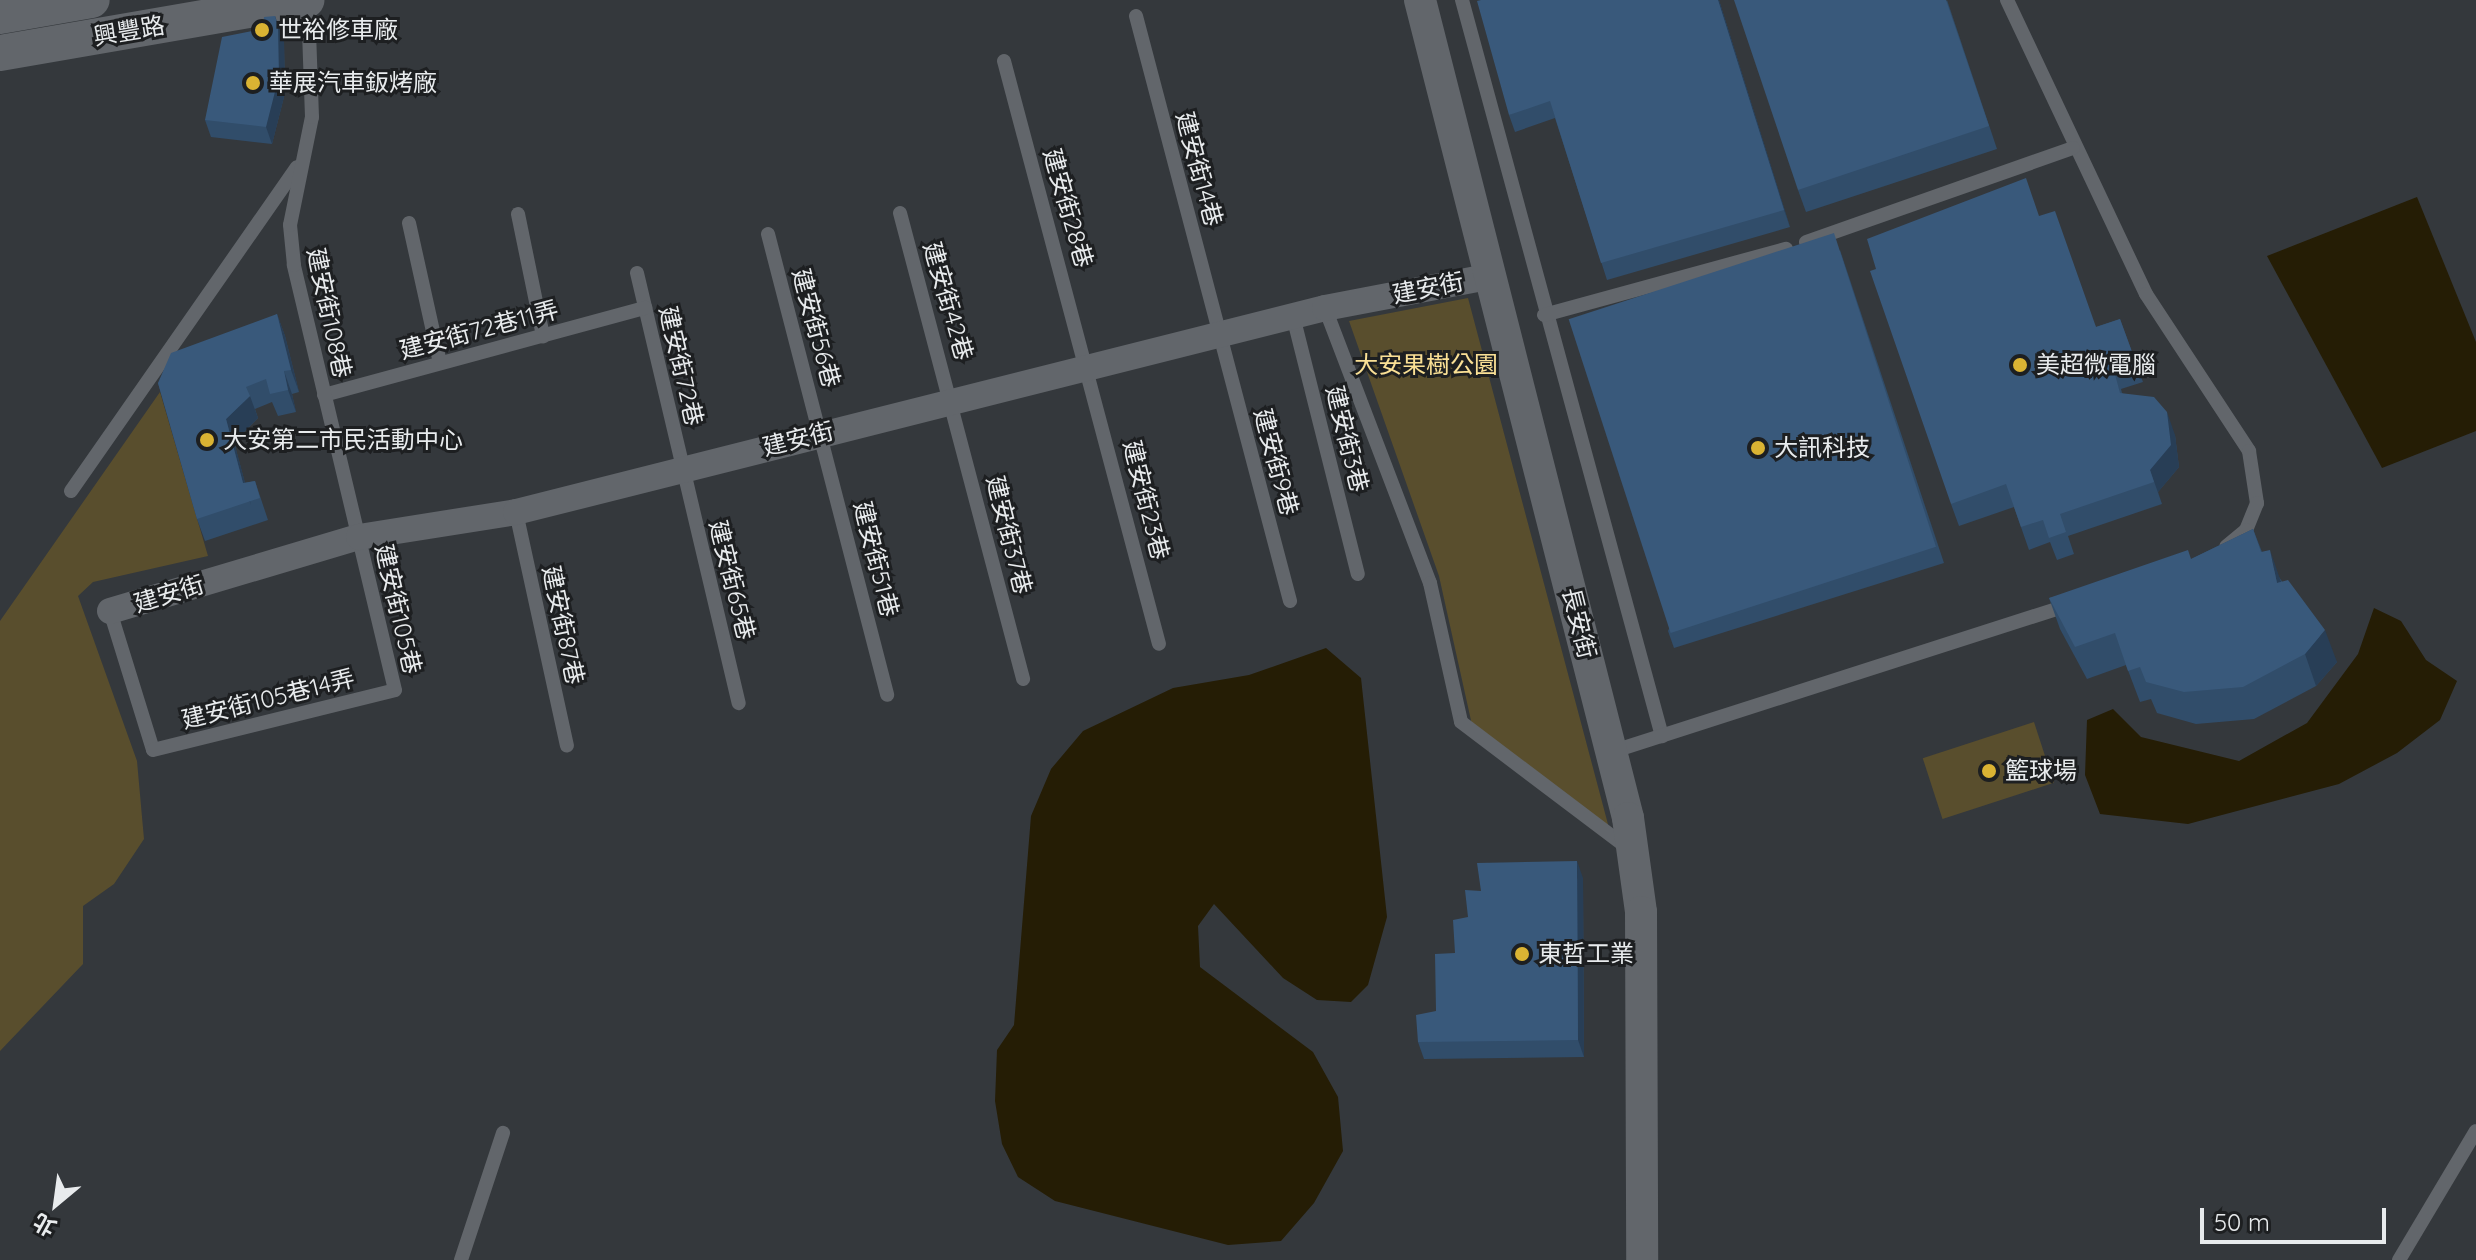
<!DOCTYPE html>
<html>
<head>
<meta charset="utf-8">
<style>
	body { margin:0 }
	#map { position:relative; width:2476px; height:1260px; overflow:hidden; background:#34383c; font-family:Quicksand,"Noto Sans TC",sans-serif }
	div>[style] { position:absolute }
	.green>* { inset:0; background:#594e2d; transform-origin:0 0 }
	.water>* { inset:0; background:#251d05 }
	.service>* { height:14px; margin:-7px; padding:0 7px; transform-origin:7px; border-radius:7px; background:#62666b }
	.minor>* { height:26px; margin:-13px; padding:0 13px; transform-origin:13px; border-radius:13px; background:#62666b }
	.tertiary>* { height:32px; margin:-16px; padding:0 16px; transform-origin:16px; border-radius:16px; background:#62666b }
	.secondary>* { height:36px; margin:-18px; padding:0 18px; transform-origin:18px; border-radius:18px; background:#62666b }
	.wall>* { inset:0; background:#314d6a }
	.shaded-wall>* { inset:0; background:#283e56 }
	.building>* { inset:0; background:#39597b; transform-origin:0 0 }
	.dots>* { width:22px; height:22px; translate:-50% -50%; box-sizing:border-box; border:4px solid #1d1f21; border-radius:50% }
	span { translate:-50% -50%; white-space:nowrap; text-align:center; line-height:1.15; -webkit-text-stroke:6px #1d1f21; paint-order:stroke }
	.poi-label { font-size:24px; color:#e8ebed }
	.left { translate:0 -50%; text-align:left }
	.street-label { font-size:24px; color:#e8ebed }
	.park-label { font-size:24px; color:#fae095 }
	.north { position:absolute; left:16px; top:1164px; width:80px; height:80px; -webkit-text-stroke:6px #1d1f21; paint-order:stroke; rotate:209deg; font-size:22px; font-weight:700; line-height:32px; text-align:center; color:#e8ebed }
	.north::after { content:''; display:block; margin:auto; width:28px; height:36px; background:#e8ebed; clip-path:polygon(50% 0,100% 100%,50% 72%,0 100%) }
	.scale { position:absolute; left:2200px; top:1208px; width:186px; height:36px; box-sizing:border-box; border:4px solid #e8ebed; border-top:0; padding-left:10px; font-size:24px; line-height:28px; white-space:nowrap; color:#e8ebed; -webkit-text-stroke:6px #1d1f21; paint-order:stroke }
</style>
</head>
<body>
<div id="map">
	<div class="green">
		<div style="clip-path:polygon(1468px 298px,1609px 828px,1472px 725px,1439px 576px,1349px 321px)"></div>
		<div style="clip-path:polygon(160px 392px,208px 556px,93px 582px,78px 596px,137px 761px,144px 839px,114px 884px,83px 906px,83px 964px,0 1051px,0 621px)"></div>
		<div style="left:2034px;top:722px;width:64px;height:117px;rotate:72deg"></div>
	</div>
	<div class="water">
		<div style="clip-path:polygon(2417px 197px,2476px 342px,2476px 431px,2382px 468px,2267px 256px)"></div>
		<div style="clip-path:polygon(2374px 608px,2401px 621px,2426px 660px,2457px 681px,2440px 720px,2397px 753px,2339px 784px,2188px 824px,2100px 814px,2085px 775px,2087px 720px,2113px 709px,2141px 737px,2239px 761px,2307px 723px,2358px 654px)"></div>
		<div style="clip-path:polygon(1326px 648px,1361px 678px,1387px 917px,1368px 985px,1351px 1002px,1317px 1000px,1283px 978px,1214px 904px,1198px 926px,1200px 967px,1313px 1052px,1338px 1097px,1343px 1151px,1314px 1203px,1281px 1241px,1228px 1245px,1055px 1201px,1018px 1177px,1002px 1144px,995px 1101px,997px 1050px,1014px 1025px,1031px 816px,1051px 769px,1083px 731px,1173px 688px,1249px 675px)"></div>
	</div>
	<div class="service">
		<div style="left:1462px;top:0;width:763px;rotate:74.8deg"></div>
		<div style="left:2007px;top:0;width:325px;rotate:64.7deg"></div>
		<div style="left:2146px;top:294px;width:188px;rotate:56.7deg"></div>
		<div style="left:2249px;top:451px;width:53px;rotate:81.3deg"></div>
		<div style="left:2257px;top:503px;width:29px;rotate:112deg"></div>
		<div style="left:2246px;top:530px;width:26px;rotate:140deg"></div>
		<div style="left:1136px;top:16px;width:605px;rotate:75.25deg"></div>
		<div style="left:1004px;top:61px;width:603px;rotate:75.11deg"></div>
		<div style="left:900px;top:213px;width:482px;rotate:75.2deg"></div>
		<div style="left:518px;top:214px;width:125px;rotate:78.4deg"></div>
		<div style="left:409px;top:223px;width:143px;rotate:77.5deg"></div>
		<div style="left:768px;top:234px;width:476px;rotate:75.5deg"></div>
		<div style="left:1806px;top:242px;width:283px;rotate:-19.4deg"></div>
		<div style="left:637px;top:273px;width:442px;rotate:76.7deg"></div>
		<div style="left:1325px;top:308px;width:294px;rotate:69.1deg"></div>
		<div style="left:1430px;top:583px;width:142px;rotate:77.4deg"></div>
		<div style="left:1461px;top:722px;width:211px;rotate:37.1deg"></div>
		<div style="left:1544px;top:315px;width:251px;rotate:-15.3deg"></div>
		<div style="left:1293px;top:316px;width:266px;rotate:75.9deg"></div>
		<div style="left:324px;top:395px;width:333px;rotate:-15.2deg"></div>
		<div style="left:71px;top:491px;width:395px;rotate:-55.1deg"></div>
		<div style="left:516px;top:512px;width:239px;rotate:77.7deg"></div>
		<div style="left:110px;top:611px;width:145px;rotate:72.8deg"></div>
		<div style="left:153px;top:750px;width:249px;rotate:-13.9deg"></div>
		<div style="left:395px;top:690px;width:437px;rotate:-103.4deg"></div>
		<div style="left:294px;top:265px;width:40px;rotate:-95.7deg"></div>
		<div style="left:290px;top:225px;width:110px;rotate:-78.5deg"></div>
		<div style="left:312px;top:117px;width:117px;rotate:-92deg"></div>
		<div style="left:1611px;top:752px;width:484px;rotate:-17.8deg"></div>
		<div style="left:461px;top:1260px;width:134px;rotate:-71.7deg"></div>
		<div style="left:2399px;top:1260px;width:150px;rotate:-59.2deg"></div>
	</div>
	<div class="minor">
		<div style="left:110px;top:611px;width:260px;rotate:-16.6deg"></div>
		<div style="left:359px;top:537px;width:159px;rotate:-9deg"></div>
		<div style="left:516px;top:512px;width:834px;rotate:-14.15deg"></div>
		<div style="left:1325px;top:308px;width:166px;rotate:-10.8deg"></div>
	</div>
	<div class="tertiary">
		<div style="left:1420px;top:0;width:844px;rotate:75.73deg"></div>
		<div style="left:1628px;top:818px;width:95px;rotate:82.1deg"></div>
		<div style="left:1641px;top:912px;width:348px;rotate:89.8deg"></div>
	</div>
	<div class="secondary">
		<div style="left:0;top:16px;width:93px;rotate:-9.9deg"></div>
		<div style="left:0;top:53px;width:311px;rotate:-9.8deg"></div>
	</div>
	<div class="wall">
		<div style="clip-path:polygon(1719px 0,1790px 227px,1607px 280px,1555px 118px,1515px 132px,1509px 115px)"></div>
		<div style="clip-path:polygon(1947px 0,1997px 149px,1806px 212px,1798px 190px)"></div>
		<div style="clip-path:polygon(263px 29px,284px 42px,285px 93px,272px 144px,211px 137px,205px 120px)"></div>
		<div style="clip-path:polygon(2039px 216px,2096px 327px,2120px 319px,2143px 382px,2121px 389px,2122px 393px,2175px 435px,2179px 467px,2158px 492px,2162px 504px,2068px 536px,2074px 554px,2057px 560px,2050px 542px,2029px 550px,2014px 507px,1959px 526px,1951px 504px)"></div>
		<div style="clip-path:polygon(1840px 250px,1944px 563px,1674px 648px,1668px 631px)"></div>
		<div style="clip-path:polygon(277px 314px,285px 336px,299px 392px,292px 394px,296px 412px,278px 416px,272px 402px,255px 409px,258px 418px,234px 442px,245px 483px,255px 481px,268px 520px,205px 541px,197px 519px,158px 383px)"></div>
		<div style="clip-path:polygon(2253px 529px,2262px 552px,2337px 662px,2316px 686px,2254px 719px,2196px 724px,2157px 713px,2151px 699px,2140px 702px,2126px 665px,2087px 679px,2060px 629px,2049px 598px,2191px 559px)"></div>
		<div style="clip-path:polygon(1583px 878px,1584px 1057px,1424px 1059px,1418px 1042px,1436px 1011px,1468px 917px,1481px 891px)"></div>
	</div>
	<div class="shaded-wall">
		<div style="clip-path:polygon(1718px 0,1719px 0,1790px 227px,1784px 210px)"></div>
		<div style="clip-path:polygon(275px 16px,284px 42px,285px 93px,272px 144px,266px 127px)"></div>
		<div style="clip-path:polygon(277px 314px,285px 336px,299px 392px,291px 370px)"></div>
		<div style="clip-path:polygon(284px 371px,292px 394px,296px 412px,288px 390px)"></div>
		<div style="clip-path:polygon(250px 396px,258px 418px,234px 442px,251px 505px,243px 483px,226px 419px)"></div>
		<div style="clip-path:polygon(2167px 412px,2175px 435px,2179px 467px,2158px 492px,2162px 504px,2150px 470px)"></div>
		<div style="clip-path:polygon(2270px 550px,2281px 582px,2277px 583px)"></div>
		<div style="clip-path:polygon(2325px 630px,2337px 662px,2316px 686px,2305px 654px)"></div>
		<div style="clip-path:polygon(1577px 861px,1583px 878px,1584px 1057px,1578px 1040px)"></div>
	</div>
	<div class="building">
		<div style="clip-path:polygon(1481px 0,1718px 0,1784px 210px,1601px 263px,1550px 101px,1509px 115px,1477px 1px)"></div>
		<div style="clip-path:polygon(1734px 0,1946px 0,1989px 126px,1798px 190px)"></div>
		<div style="clip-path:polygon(275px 16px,278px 26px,279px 76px,266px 127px,205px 120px,222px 37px,263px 29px,264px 17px)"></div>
		<div style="clip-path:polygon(2026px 178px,2039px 216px,2055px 211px,2096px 327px,2120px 319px,2135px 360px,2113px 367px,2120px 393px,2154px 397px,2167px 412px,2171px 445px,2150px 470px,2154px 482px,2060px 514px,2066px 532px,2049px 538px,2043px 520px,2021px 527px,2006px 484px,1951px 504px,1870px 271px,1876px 269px,1867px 239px)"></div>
		<div style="left:1834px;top:233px;width:330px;height:279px;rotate:72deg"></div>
		<div style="clip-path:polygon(277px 314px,291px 370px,284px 371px,288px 390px,270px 394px,266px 379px,246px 387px,250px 396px,226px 419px,243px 483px,255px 481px,260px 498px,197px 519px,158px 383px,171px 353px)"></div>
		<div style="clip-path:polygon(2253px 529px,2261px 552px,2270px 550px,2277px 583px,2288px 580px,2325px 630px,2305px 654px,2243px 687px,2184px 692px,2146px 682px,2140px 667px,2128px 671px,2115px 633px,2075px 647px,2049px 598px,2188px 550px,2191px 559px)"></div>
		<div style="clip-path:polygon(1577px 861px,1578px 1040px,1418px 1042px,1416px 1015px,1436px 1011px,1435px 954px,1455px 953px,1453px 920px,1468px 917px,1465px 890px,1481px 891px,1477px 863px)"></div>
	</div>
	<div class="dots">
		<div style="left:262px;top:30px;background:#dab333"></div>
		<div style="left:253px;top:83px;background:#dab333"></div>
		<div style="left:2020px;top:365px;background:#dab333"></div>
		<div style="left:207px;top:440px;background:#dab333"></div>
		<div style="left:1758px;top:448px;background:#dab333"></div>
		<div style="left:1989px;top:771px;background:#dab333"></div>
		<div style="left:1522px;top:954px;background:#dab333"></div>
	</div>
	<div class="poi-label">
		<span class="left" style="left:278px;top:30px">世裕修車廠</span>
		<span class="left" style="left:269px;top:83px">華展汽車鈑烤廠</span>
		<span class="left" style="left:2036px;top:365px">美超微電腦</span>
		<span class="left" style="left:223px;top:440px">大安第二市民活動中心</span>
		<span class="left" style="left:1774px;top:448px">大訊科技</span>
		<span class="left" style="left:2005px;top:771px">籃球場</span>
		<span class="left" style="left:1538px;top:954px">東哲工業</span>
	</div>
	<div class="street-label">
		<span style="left:129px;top:31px;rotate:-10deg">興豐路</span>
		<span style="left:1199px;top:169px;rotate:75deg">建安街14巷</span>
		<span style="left:1068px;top:208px;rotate:74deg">建安街28巷</span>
		<span style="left:1428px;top:288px;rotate:-11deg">建安街</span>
		<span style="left:948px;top:301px;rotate:74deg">建安街42巷</span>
		<span style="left:329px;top:313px;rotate:78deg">建安街108巷</span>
		<span style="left:816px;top:328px;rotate:75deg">建安街56巷</span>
		<span style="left:479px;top:330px;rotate:-15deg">建安街72巷11弄</span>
		<span style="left:681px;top:366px;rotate:77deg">建安街72巷</span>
		<span style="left:798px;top:439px;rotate:-14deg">建安街</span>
		<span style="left:1347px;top:439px;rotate:76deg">建安街3巷</span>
		<span style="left:1276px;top:462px;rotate:75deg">建安街9巷</span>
		<span style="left:1146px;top:500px;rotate:76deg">建安街23巷</span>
		<span style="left:1009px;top:535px;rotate:76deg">建安街37巷</span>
		<span style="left:876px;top:559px;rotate:76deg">建安街51巷</span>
		<span style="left:732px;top:580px;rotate:76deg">建安街65巷</span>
		<span style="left:169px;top:594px;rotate:-17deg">建安街</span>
		<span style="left:398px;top:609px;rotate:77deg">建安街105巷</span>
		<span style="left:1579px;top:623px;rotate:76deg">長安街</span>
		<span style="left:563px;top:625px;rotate:78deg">建安街87巷</span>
		<span style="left:268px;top:699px;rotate:-14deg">建安街105巷14弄</span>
	</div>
	<div class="park-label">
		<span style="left:1426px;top:365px">大安果樹公園</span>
	</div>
	<div class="north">北</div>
	<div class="scale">50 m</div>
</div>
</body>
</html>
